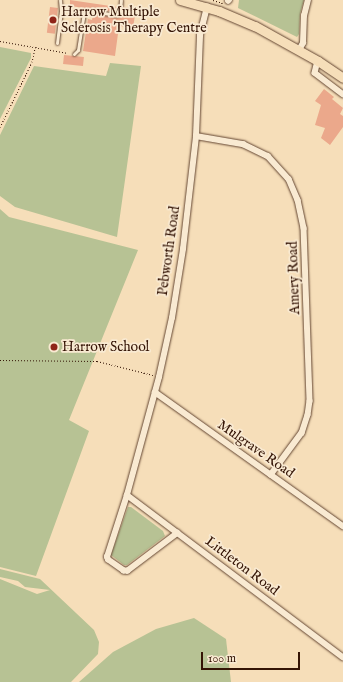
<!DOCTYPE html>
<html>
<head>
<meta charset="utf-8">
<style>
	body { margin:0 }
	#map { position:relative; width:343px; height:682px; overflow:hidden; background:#f6deb9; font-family:"IM FELL English",serif }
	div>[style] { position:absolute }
	.green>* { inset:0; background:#b7c294 }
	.building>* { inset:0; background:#eba88b; transform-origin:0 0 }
	.path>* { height:1px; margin-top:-0.5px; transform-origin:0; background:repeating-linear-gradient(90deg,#341405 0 1px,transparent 0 3px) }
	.roads { filter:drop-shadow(0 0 1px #644632) drop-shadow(0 0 1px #644632) }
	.lane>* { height:3px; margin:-1.5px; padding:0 1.5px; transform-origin:1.5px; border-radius:1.5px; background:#f9ead2 }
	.street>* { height:5.5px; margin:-2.75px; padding:0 2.75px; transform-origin:2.75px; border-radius:2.75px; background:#f9ead2 }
	.primary>* { height:9px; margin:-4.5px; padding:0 4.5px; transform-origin:4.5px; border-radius:4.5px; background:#f6deb9 }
	.dots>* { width:11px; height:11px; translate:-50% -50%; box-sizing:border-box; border:2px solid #f9ead2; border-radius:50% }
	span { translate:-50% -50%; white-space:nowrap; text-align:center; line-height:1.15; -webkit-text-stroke:3.5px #f9ead2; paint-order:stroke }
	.poi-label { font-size:14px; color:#341405 }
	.left { translate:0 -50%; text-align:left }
	.street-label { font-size:14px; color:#341405 }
	.scale { position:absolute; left:201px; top:652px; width:99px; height:18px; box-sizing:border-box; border:2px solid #341405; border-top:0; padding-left:5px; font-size:12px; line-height:14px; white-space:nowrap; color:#341405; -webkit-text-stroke:3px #f9ead2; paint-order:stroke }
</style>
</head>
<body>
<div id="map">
	<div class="green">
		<div style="clip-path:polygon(239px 0,304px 0,300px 14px,299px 34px,297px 37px,238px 8px)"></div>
		<div style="clip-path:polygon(0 47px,31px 53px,31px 58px,0 119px)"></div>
		<div style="clip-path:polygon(110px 63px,141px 66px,117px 237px,15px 207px,0 196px,0 135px,34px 66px,106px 76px)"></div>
		<div style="clip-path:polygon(0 209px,9px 217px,138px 250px,69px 420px,89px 431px,36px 576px,0 567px)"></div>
		<div style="clip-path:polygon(128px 507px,131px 507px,163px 531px,165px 536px,127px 565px,124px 565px,111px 555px)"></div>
		<div style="clip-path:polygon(0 569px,40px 579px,94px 630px,99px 642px,98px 654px,71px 682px,0 682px,0 579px,37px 594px,50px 590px,25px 587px,18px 581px,0 577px)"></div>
		<div style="clip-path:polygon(194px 618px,226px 639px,231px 682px,79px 682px,113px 652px,156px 629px)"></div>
	</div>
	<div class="building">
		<div style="clip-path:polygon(70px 0,117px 7px,117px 10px,116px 12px,70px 6px)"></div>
		<div style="left:50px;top:7px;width:8px;height:26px;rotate:7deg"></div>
		<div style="clip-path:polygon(123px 7px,136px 9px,133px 28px,119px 26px,115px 56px,83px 51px,88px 19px,92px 20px,93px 14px,118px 18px,123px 12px)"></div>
		<div style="left:64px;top:55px;width:20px;height:9px;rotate:6deg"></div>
		<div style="clip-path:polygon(324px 89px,334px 97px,332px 99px,343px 108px,340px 114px,343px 116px,343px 127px,330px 145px,321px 138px,325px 128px,315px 125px,321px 105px,315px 101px)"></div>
	</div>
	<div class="path">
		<div style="left:213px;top:0;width:10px;rotate:17deg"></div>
		<div style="left:0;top:41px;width:69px;rotate:10deg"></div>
		<div style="left:0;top:127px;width:72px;rotate:-63.8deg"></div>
		<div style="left:32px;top:62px;width:14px;rotate:-78deg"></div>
		<div style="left:0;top:360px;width:97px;rotate:0.6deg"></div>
		<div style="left:97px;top:361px;width:58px;rotate:14deg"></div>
	</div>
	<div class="roads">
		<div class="lane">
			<div style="left:57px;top:43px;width:32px;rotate:-83deg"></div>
			<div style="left:61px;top:11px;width:11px;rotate:-95deg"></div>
			<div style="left:74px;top:54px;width:6px;rotate:-45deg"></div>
			<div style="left:78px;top:50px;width:37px;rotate:-81deg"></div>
			<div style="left:84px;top:13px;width:7px;rotate:-16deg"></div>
			<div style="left:91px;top:11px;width:26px;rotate:9deg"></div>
			<div style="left:117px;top:15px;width:5px;rotate:-53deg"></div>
			<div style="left:120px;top:11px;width:11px;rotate:-85deg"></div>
		</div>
		<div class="street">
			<div style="left:228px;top:1px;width:1px;rotate:-45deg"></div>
			<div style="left:299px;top:50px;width:8px;rotate:-60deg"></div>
			<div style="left:303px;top:43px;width:27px;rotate:-88deg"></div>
			<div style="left:304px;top:16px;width:16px;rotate:-76deg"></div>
			<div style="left:318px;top:61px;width:12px;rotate:104deg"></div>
			<div style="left:315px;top:73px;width:35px;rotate:37deg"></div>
			<div style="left:196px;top:136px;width:48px;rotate:9.7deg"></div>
			<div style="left:243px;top:144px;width:28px;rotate:26deg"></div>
			<div style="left:268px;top:156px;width:31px;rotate:48deg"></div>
			<div style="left:289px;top:179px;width:23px;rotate:67deg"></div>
			<div style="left:298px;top:200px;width:29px;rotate:78deg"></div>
			<div style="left:304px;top:228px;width:173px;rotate:88deg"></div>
			<div style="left:310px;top:401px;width:14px;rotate:98deg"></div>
			<div style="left:308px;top:415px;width:19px;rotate:108deg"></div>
			<div style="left:302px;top:433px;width:52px;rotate:126.4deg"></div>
			<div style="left:155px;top:392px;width:231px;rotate:35.5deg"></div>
			<div style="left:127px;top:495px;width:270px;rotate:36.9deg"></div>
			<div style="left:178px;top:533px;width:63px;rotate:142.8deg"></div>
			<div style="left:128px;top:571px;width:4px;rotate:180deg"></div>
			<div style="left:124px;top:571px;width:19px;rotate:-145deg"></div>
			<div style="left:108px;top:560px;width:3px;rotate:-108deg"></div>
			<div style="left:107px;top:557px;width:65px;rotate:-72.1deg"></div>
			<div style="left:127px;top:495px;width:122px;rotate:-74.8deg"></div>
			<div style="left:159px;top:377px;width:60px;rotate:-77.6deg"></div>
			<div style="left:172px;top:318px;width:70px;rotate:-80.9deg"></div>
			<div style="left:183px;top:249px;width:114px;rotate:-83.4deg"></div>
			<div style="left:196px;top:136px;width:101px;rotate:-87.7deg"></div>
			<div style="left:200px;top:35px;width:29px;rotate:-76deg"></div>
		</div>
		<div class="primary">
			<div style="left:180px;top:0;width:41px;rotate:15.8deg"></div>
			<div style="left:219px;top:11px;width:39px;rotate:23deg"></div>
			<div style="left:255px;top:26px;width:72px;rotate:29.1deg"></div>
			<div style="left:318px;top:61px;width:30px;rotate:34deg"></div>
		</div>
	</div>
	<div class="dots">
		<div style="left:53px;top:20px;background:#8f2418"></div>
		<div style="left:54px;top:347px;background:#8f2418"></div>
	</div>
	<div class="poi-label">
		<span class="left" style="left:61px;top:20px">Harrow Multiple<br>Sclerosis Therapy Centre</span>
		<span class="left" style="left:62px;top:347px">Harrow School</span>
	</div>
	<div class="street-label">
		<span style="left:169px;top:251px;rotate:-82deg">Pebworth Road</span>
		<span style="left:294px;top:278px;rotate:-92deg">Amery Road</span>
		<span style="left:256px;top:449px;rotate:35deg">Mulgrave Road</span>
		<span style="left:242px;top:566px;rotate:37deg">Littleton Road</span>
	</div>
	<div class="scale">100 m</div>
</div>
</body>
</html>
